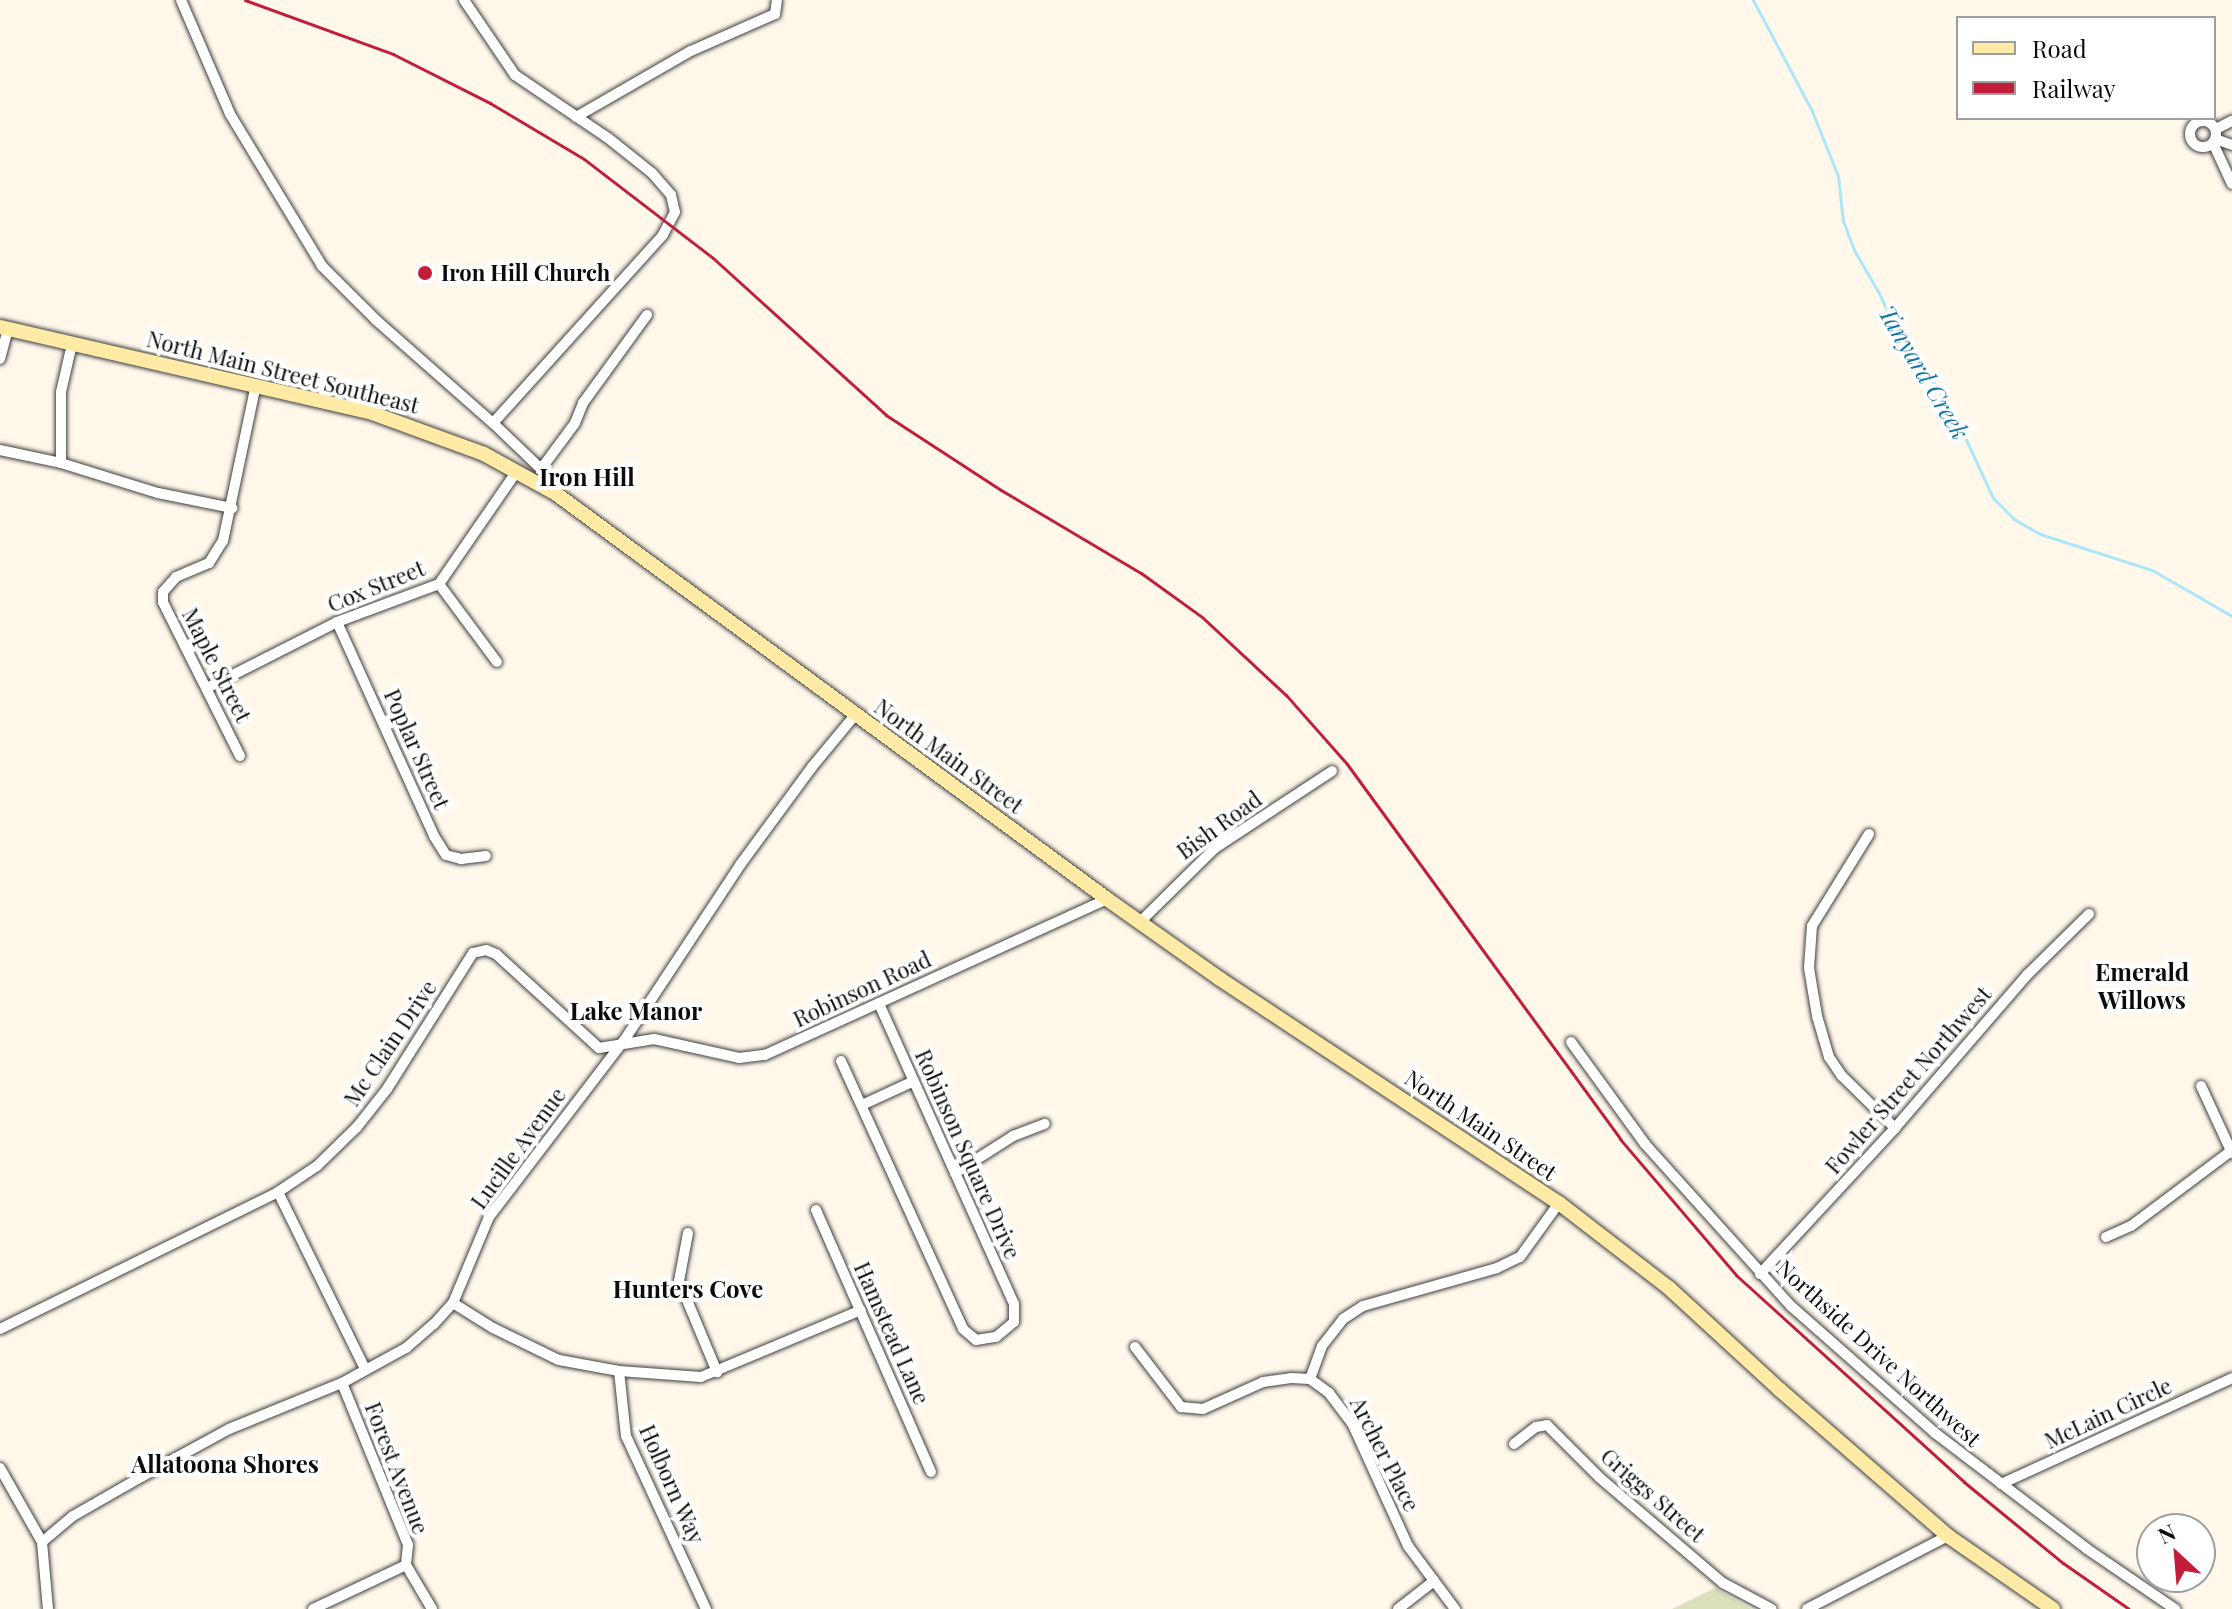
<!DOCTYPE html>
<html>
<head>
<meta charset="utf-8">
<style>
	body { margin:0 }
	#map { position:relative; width:2232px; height:1609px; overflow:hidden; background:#fff8eb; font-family:"Playfair Display",serif }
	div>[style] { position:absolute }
	.cemetery>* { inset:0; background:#dae1bc }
	.stream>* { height:3px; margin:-1.5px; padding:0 1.5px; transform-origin:1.5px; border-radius:1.5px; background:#ade6f9 }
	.roads { filter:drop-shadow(0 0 2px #3f3f3f) drop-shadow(0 0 2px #3f3f3f) }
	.street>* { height:10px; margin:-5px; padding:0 5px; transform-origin:5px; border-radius:5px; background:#fff }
	.street>.ring { margin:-5px; padding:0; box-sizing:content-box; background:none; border:10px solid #fff; border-radius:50% }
	.secondary>* { height:14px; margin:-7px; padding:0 7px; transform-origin:7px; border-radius:7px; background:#ffeaa6 }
	.rail>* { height:3px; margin:-1.5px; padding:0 1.5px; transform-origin:1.5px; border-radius:1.5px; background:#c21e3b }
	.dots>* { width:22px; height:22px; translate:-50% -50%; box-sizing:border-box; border:4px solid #fff; border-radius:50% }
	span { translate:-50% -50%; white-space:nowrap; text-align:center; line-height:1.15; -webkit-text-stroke:8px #fff; paint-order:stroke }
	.poi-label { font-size:22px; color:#0c0c0c; font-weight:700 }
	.left { translate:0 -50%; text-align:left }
	.street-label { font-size:22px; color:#0c0c0c }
	.water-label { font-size:24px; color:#1076a3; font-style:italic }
	.neighbourhood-label { font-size:24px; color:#0c0c0c; font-weight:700 }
	.legend { position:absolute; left:1956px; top:16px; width:260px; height:104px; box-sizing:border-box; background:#fff; border:2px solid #9e9e9e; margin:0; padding:10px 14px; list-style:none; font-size:24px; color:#0c0c0c }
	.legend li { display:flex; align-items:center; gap:16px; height:40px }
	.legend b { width:40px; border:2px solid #9e9e9e }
	.north { position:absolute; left:2136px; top:1513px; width:80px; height:80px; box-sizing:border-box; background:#fff; border:2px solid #9e9e9e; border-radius:50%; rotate:334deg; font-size:22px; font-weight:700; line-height:32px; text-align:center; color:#0c0c0c }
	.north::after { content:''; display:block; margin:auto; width:28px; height:36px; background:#c21e3b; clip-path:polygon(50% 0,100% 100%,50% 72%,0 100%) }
</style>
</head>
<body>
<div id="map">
	<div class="cemetery">
		<div style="clip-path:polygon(1715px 1588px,1751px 1609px,1672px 1609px)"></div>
	</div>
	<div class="stream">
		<div style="left:1753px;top:0;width:126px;rotate:62deg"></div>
		<div style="left:1812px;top:111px;width:70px;rotate:68.2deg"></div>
		<div style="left:1838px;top:176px;width:45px;rotate:83.7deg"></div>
		<div style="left:1843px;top:221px;width:31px;rotate:69deg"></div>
		<div style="left:1854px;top:250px;width:50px;rotate:59.8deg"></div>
		<div style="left:1879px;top:293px;width:44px;rotate:65.8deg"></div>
		<div style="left:1897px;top:333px;width:59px;rotate:53.3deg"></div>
		<div style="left:1932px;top:380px;width:59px;rotate:59.5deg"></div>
		<div style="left:1962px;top:431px;width:74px;rotate:65.2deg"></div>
		<div style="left:1993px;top:498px;width:30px;rotate:45deg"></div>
		<div style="left:2014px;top:519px;width:30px;rotate:30deg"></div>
		<div style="left:2040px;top:534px;width:118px;rotate:17.8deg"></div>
		<div style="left:2152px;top:570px;width:92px;rotate:29.9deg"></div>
	</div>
	<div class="roads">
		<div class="street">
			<div style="left:181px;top:0;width:124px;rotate:66.7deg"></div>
			<div style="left:230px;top:114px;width:178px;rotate:58.8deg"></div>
			<div style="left:322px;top:266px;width:76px;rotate:45deg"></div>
			<div style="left:376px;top:320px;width:156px;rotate:41.4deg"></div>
			<div style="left:493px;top:423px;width:66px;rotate:43.8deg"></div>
			<div style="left:541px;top:469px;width:26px;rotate:59deg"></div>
			<div style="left:464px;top:0;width:91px;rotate:55.8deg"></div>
			<div style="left:515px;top:75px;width:112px;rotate:34.1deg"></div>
			<div style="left:608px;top:138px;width:56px;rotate:38.5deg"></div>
			<div style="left:652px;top:173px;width:29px;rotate:49deg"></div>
			<div style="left:671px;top:195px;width:17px;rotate:77deg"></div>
			<div style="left:675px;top:212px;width:26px;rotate:118deg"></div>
			<div style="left:663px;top:235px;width:253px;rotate:132.1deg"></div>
			<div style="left:576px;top:117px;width:133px;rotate:-29.9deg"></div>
			<div style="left:691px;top:51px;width:92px;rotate:-23.8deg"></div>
			<div style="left:775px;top:14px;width:14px;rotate:-82deg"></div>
			<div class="ring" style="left:2190px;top:121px;width:16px;height:16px"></div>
			<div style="left:2216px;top:129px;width:18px;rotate:-27deg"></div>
			<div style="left:2215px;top:139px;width:18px;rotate:19deg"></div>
			<div style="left:2213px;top:143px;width:45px;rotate:65.1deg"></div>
			<div style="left:0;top:359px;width:31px;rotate:-75deg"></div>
			<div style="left:0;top:450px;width:62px;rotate:12deg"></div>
			<div style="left:61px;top:463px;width:102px;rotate:17.2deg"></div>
			<div style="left:158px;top:493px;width:76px;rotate:11.5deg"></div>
			<div style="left:61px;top:463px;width:71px;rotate:-90deg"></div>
			<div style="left:61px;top:392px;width:49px;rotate:-77.1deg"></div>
			<div style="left:541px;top:469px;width:57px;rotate:-53.5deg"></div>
			<div style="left:575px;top:423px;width:22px;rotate:-68deg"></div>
			<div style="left:583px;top:403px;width:109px;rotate:-54deg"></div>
			<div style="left:439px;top:584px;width:97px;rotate:53.4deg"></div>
			<div style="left:337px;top:622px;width:235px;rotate:65.6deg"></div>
			<div style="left:434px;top:836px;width:22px;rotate:58deg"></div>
			<div style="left:446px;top:855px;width:16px;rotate:15deg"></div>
			<div style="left:461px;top:859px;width:25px;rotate:-7deg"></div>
			<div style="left:207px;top:688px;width:146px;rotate:-26.9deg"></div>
			<div style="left:337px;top:622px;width:109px;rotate:-20.4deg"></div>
			<div style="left:439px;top:584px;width:137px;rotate:-55.4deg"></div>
			<div style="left:240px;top:756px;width:172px;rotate:-116.6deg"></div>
			<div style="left:163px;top:602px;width:10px;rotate:-90deg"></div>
			<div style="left:163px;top:592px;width:20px;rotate:-49deg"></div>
			<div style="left:176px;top:577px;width:36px;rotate:-23deg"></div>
			<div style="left:209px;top:563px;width:26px;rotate:-58deg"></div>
			<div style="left:223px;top:541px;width:159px;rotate:-78.1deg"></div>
			<div style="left:1869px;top:834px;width:108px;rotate:121.8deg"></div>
			<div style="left:1812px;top:926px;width:42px;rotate:94.1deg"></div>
			<div style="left:1809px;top:968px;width:49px;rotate:80.5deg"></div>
			<div style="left:1817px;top:1016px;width:43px;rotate:73.7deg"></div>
			<div style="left:1829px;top:1057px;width:22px;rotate:56deg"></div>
			<div style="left:1841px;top:1075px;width:76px;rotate:44.5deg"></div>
			<div style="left:1140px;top:922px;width:105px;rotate:-44.6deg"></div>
			<div style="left:1215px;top:848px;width:140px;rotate:-33.3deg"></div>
			<div style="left:1571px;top:1042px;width:126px;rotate:54deg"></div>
			<div style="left:1645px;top:1144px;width:218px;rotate:48deg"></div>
			<div style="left:1791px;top:1306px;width:192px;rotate:41.4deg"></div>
			<div style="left:1935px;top:1433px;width:191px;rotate:37.3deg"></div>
			<div style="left:2087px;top:1549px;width:107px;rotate:34.3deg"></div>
			<div style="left:841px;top:1061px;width:294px;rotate:65.5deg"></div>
			<div style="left:963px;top:1329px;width:17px;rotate:40deg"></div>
			<div style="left:976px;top:1340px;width:20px;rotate:-9deg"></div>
			<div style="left:996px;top:1337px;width:23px;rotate:-40deg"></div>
			<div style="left:1014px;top:1322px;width:18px;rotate:-90deg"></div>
			<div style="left:1014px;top:1304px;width:330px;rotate:-114.2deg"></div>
			<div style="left:2201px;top:1086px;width:74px;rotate:65.2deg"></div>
			<div style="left:862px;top:1105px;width:57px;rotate:-24.8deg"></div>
			<div style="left:955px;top:1173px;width:69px;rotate:-32.5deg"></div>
			<div style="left:1013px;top:1136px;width:34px;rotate:-21deg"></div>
			<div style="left:278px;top:1192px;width:197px;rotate:63.8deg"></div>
			<div style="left:816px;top:1210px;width:286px;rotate:66.3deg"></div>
			<div style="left:688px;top:1233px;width:49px;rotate:100.6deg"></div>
			<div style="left:679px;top:1281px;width:99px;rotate:67.3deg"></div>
			<div style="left:2106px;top:1237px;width:27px;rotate:-24deg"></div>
			<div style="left:2131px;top:1226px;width:125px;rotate:-36.9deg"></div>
			<div style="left:1760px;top:1274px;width:199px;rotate:-47.2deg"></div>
			<div style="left:1895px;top:1128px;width:202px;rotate:-49.2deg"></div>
			<div style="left:2027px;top:975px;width:87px;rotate:-44.5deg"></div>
			<div style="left:453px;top:1303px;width:47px;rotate:32deg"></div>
			<div style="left:493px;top:1328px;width:73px;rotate:25.9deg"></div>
			<div style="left:559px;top:1360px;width:61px;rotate:10.4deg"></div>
			<div style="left:619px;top:1371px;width:82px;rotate:4.2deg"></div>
			<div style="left:701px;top:1377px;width:173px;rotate:-22.7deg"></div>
			<div style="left:0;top:1329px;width:310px;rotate:-26.2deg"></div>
			<div style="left:278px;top:1192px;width:47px;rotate:-33.7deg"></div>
			<div style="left:317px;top:1166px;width:56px;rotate:-44.3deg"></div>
			<div style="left:357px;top:1127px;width:48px;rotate:-51.7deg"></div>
			<div style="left:387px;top:1089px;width:161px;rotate:-57.7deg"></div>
			<div style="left:473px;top:953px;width:13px;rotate:-13deg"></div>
			<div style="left:486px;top:950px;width:11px;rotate:22deg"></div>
			<div style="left:496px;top:954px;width:139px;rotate:42.4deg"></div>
			<div style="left:599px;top:1048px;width:56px;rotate:-9.3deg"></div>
			<div style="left:654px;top:1039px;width:87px;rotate:12.6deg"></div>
			<div style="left:739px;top:1058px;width:26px;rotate:-7deg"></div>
			<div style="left:765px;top:1055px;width:376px;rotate:-24.5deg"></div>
			<div style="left:1135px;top:1347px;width:76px;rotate:52.5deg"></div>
			<div style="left:1181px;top:1407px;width:22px;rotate:5deg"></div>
			<div style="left:1203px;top:1409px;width:66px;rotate:-24.2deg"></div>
			<div style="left:1263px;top:1382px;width:28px;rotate:-8deg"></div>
			<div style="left:1291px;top:1378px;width:19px;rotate:3deg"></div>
			<div style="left:1310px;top:1379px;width:24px;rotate:36deg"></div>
			<div style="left:1329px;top:1393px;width:38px;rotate:53deg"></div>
			<div style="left:1352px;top:1423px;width:135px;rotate:65.5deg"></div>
			<div style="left:1408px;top:1546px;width:79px;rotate:53.3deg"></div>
			<div style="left:619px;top:1371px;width:65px;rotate:83.9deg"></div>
			<div style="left:626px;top:1436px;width:191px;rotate:65.2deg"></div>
			<div style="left:1310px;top:1379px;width:35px;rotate:-70deg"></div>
			<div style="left:1322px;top:1346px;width:34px;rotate:-52deg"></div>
			<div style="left:1343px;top:1319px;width:24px;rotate:-33deg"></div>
			<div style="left:1363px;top:1306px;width:139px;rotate:-15.8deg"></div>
			<div style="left:1497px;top:1268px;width:25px;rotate:-26deg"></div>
			<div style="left:1520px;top:1257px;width:67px;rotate:-54.2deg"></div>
			<div style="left:342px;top:1383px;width:175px;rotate:67.8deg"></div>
			<div style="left:408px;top:1545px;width:20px;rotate:96deg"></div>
			<div style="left:406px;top:1565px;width:51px;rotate:59.4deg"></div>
			<div style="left:1514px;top:1444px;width:28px;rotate:-38deg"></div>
			<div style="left:1536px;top:1427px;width:11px;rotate:-10deg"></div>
			<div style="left:1547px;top:1425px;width:75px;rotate:45deg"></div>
			<div style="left:1600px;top:1478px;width:162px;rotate:40.5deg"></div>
			<div style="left:1723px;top:1583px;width:55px;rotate:28deg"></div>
			<div style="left:0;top:1468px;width:85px;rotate:60.4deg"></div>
			<div style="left:42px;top:1542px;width:67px;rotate:84.9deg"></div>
			<div style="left:2001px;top:1484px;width:254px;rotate:-24.6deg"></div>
			<div style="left:42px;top:1542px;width:40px;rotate:-40deg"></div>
			<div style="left:73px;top:1516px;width:78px;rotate:-29.8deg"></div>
			<div style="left:141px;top:1477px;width:100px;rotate:-28.6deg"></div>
			<div style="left:229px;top:1429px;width:122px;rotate:-22.2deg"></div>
			<div style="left:342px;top:1383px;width:73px;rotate:-28.7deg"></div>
			<div style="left:406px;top:1348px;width:37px;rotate:-41deg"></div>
			<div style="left:434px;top:1324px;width:28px;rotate:-48deg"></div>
			<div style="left:453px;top:1303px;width:93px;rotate:-67.3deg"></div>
			<div style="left:489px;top:1217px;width:220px;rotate:-52.6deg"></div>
			<div style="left:623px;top:1042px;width:212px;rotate:-56.5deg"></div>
			<div style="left:740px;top:865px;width:122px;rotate:-53.7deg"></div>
			<div style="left:812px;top:767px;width:67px;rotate:-50.4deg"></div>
			<div style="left:313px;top:1609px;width:103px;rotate:-25.3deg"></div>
			<div style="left:1398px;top:1609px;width:46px;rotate:-37.9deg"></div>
			<div style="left:1807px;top:1609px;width:159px;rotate:-27.4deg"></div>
		</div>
		<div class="secondary">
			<div style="left:0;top:327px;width:382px;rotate:13deg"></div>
			<div style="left:372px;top:413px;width:119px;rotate:20.1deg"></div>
			<div style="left:484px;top:454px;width:81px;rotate:28.8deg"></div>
			<div style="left:555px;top:493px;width:685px;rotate:36.33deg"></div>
			<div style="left:1107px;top:899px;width:138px;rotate:35.3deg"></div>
			<div style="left:1220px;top:979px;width:406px;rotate:33.5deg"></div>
			<div style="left:1559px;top:1203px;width:139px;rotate:37.7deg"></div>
			<div style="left:1669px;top:1288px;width:151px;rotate:42.6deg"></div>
			<div style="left:1780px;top:1390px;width:223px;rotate:41deg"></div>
			<div style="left:1948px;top:1536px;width:128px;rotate:34.8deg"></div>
		</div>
	</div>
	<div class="rail">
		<div style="left:245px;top:0;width:158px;rotate:20deg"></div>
		<div style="left:393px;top:54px;width:109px;rotate:26.8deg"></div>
		<div style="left:490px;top:103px;width:109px;rotate:30.8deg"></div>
		<div style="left:584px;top:159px;width:163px;rotate:37.5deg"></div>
		<div style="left:713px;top:258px;width:234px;rotate:42.2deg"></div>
		<div style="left:886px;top:415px;width:137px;rotate:33.1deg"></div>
		<div style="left:1001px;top:490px;width:163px;rotate:30.7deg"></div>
		<div style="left:1141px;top:573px;width:75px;rotate:35.8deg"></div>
		<div style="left:1202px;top:617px;width:115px;rotate:42.9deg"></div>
		<div style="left:1286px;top:695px;width:92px;rotate:48.5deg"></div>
		<div style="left:1347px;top:764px;width:464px;rotate:53.9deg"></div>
		<div style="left:1620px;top:1139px;width:179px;rotate:49.5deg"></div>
		<div style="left:1736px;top:1275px;width:308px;rotate:42.2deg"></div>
		<div style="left:1964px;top:1482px;width:128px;rotate:39.3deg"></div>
		<div style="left:2063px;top:1563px;width:80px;rotate:34.9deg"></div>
	</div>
	<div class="dots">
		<div style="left:425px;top:273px;background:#c21e3b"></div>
	</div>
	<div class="poi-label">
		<span class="left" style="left:441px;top:273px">Iron Hill Church</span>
	</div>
	<div class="street-label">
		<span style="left:283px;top:372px;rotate:14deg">North Main Street Southeast</span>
		<span style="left:376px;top:586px;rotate:-22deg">Cox Street</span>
		<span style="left:217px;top:665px;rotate:63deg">Maple Street</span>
		<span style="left:417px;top:749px;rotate:66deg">Poplar Street</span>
		<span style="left:949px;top:756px;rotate:36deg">North Main Street</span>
		<span style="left:1219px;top:825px;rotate:-36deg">Bish Road</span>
		<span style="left:862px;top:989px;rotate:-25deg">Robinson Road</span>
		<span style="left:390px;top:1043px;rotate:-56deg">Mc Clain Drive</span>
		<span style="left:1908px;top:1080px;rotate:-49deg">Fowler Street Northwest</span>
		<span style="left:1481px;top:1125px;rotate:34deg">North Main Street</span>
		<span style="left:518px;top:1148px;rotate:-54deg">Lucille Avenue</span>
		<span style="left:968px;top:1154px;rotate:66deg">Robinson Square Drive</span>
		<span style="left:892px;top:1333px;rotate:66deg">Hamstead Lane</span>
		<span style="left:1879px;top:1353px;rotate:42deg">Northside Drive Northwest</span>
		<span style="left:2108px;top:1413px;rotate:-25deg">McLain Circle</span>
		<span style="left:1385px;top:1454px;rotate:63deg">Archer Place</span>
		<span style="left:397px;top:1468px;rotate:69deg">Forest Avenue</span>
		<span style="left:672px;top:1484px;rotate:66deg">Holborn Way</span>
		<span style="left:1653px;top:1495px;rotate:41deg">Griggs Street</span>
	</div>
	<div class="water-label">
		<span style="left:1924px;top:372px;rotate:59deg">Tanyard Creek</span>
	</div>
	<div class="neighbourhood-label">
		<span style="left:587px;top:477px">Iron Hill</span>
		<span style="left:2142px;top:986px">Emerald<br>Willows</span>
		<span style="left:636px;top:1011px">Lake Manor</span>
		<span style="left:688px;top:1289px">Hunters Cove</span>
		<span style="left:225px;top:1464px">Allatoona Shores</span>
	</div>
	<ul class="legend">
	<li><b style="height:10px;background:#ffeaa6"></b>Road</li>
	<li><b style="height:10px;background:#c21e3b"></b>Railway</li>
	</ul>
	<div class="north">N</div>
</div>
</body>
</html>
